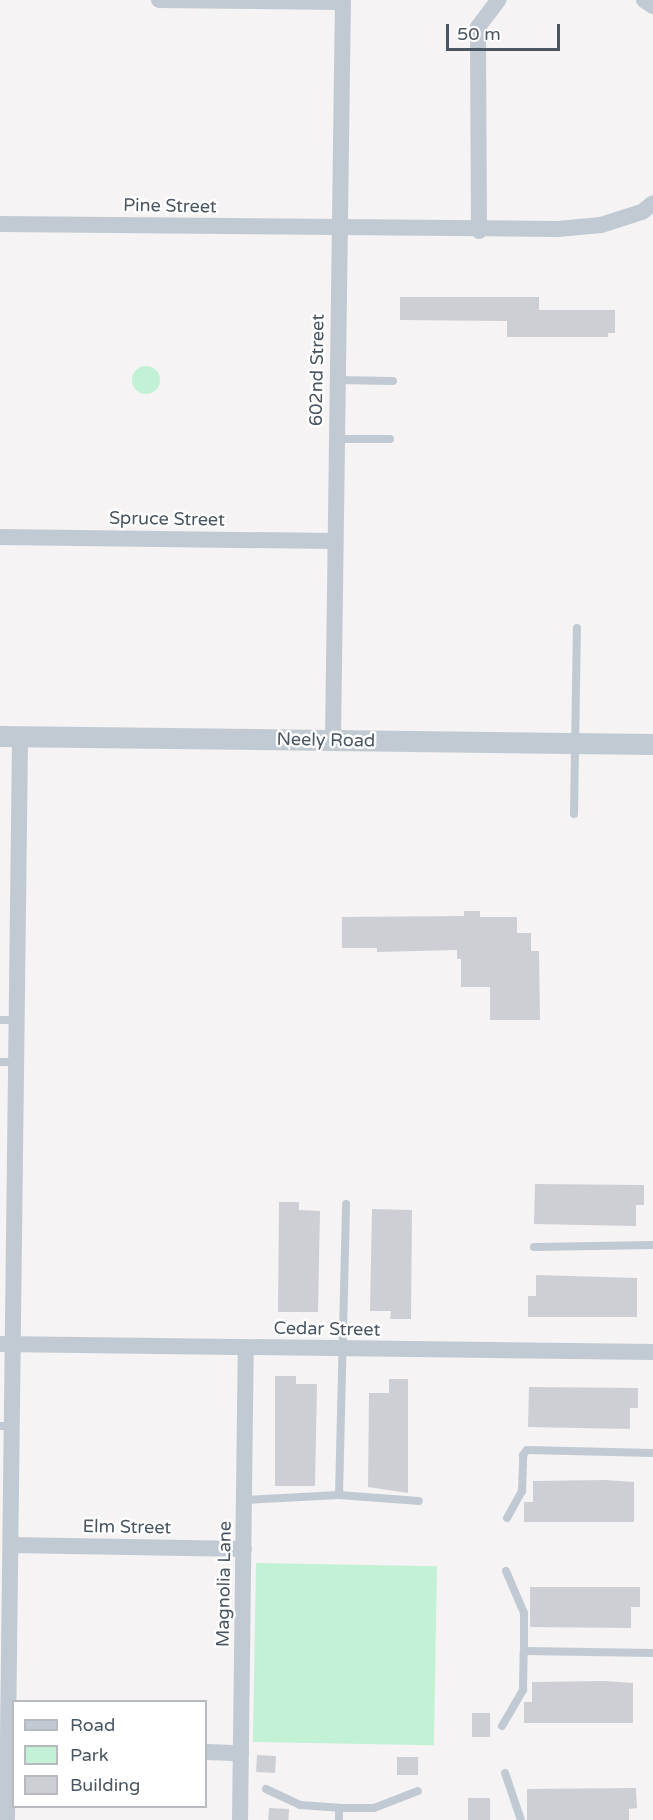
<!DOCTYPE html>
<html>
<head>
<meta charset="utf-8">
<style>
	body { margin:0 }
	#map { position:relative; width:653px; height:1820px; overflow:hidden; background:#f5f3f3; font-family:"Varela Round",sans-serif }
	div>[style] { position:absolute }
	.green>* { inset:0; background:#c3f1d5; transform-origin:0 0 }
	.round { border-radius:50% }
	.building>* { inset:0; background:#cdcfd5; transform-origin:0 0 }
	.service>* { height:8px; margin:-4px; padding:0 4px; transform-origin:4px; border-radius:4px; background:#c1cad2 }
	.minor>* { height:16px; margin:-8px; padding:0 8px; transform-origin:8px; border-radius:8px; background:#c1cad2 }
	.tertiary>* { height:21px; margin:-10.5px; padding:0 10.5px; transform-origin:10.5px; border-radius:10.5px; background:#c1cad2 }
	span { translate:-50% -50%; white-space:nowrap; text-align:center; line-height:1.15; -webkit-text-stroke:5px #fff; paint-order:stroke }
	.street-label { font-size:18px; color:#4a5661 }
	.legend { position:absolute; left:12px; top:1700px; width:195px; height:108px; box-sizing:border-box; background:#fff; border:2px solid #b7bbc0; margin:0; padding:8px 10px; list-style:none; font-size:18px; color:#4a5661 }
	.legend li { display:flex; align-items:center; gap:12px; height:30px }
	.legend b { width:30px; border:2px solid #b7bbc0 }
	.scale { position:absolute; left:446px; top:24px; width:114px; height:27px; box-sizing:border-box; border:3px solid #4a5661; border-top:0; padding-left:8px; font-size:18px; line-height:21px; white-space:nowrap; color:#4a5661; -webkit-text-stroke:4px #fff; paint-order:stroke }
</style>
</head>
<body>
<div id="map">
	<div class="green">
		<div class="round" style="left:132px;top:366px;width:28px;height:28px"></div>
		<div style="left:256px;top:1563px;width:181px;height:179px;rotate:1deg"></div>
	</div>
	<div class="building">
		<div style="clip-path:polygon(400px 297px,539px 297px,539px 310px,615px 310px,615px 333px,608px 333px,608px 337px,507px 337px,507px 321px,400px 320px)"></div>
		<div style="clip-path:polygon(464px 911px,480px 911px,480px 917px,517px 917px,517px 933px,531px 933px,531px 951px,539px 951px,540px 1020px,490px 1020px,490px 987px,461px 987px,461px 959px,457px 959px,457px 950px,377px 952px,377px 948px,342px 948px,342px 917px,464px 916px)"></div>
		<div style="clip-path:polygon(535px 1184px,644px 1185px,644px 1205px,636px 1205px,636px 1226px,534px 1224px)"></div>
		<div style="clip-path:polygon(279px 1202px,299px 1202px,299px 1210px,320px 1211px,318px 1312px,278px 1312px)"></div>
		<div style="clip-path:polygon(372px 1209px,412px 1210px,411px 1319px,390px 1319px,391px 1311px,370px 1311px)"></div>
		<div style="clip-path:polygon(536px 1275px,637px 1278px,637px 1317px,528px 1317px,528px 1296px,536px 1296px)"></div>
		<div style="clip-path:polygon(275px 1376px,296px 1376px,296px 1384px,317px 1384px,315px 1486px,275px 1486px)"></div>
		<div style="clip-path:polygon(389px 1379px,408px 1379px,408px 1493px,368px 1487px,369px 1393px,389px 1393px)"></div>
		<div style="clip-path:polygon(529px 1387px,638px 1388px,638px 1408px,630px 1408px,630px 1429px,528px 1427px)"></div>
		<div style="clip-path:polygon(605px 1480px,634px 1482px,634px 1522px,524px 1522px,524px 1502px,533px 1502px,533px 1481px)"></div>
		<div style="clip-path:polygon(530px 1587px,640px 1587px,640px 1607px,631px 1607px,631px 1628px,530px 1627px)"></div>
		<div style="clip-path:polygon(604px 1681px,633px 1683px,633px 1723px,524px 1723px,524px 1702px,532px 1702px,532px 1682px)"></div>
		<div style="left:490px;top:1713px;width:24px;height:18px;rotate:90deg"></div>
		<div style="left:257px;top:1755px;width:19px;height:17px;rotate:3deg"></div>
		<div style="left:397px;top:1757px;width:21px;height:18px"></div>
		<div style="clip-path:polygon(636px 1788px,637px 1808px,629px 1809px,629px 1820px,527px 1820px,527px 1789px)"></div>
		<div style="left:468px;top:1798px;width:22px;height:22px"></div>
		<div style="left:269px;top:1808px;width:20px;height:12px;rotate:3deg"></div>
	</div>
	<div class="service">
		<div style="left:337px;top:380px;width:56px;rotate:1deg"></div>
		<div style="left:336px;top:439px;width:54px"></div>
		<div style="left:574px;top:814px;width:186px;rotate:-89.1deg"></div>
		<div style="left:0;top:1020px;width:16px"></div>
		<div style="left:0;top:1062px;width:17px"></div>
		<div style="left:534px;top:1247px;width:119px;rotate:-1deg"></div>
		<div style="left:0;top:1426px;width:12px"></div>
		<div style="left:339px;top:1495px;width:291px;rotate:-88.6deg"></div>
		<div style="left:245px;top:1500px;width:94px;rotate:-3deg"></div>
		<div style="left:339px;top:1495px;width:80px;rotate:4.3deg"></div>
		<div style="left:507px;top:1518px;width:31px;rotate:-61deg"></div>
		<div style="left:522px;top:1491px;width:36px;rotate:-88deg"></div>
		<div style="left:523px;top:1455px;width:6px;rotate:-51deg"></div>
		<div style="left:527px;top:1450px;width:126px;rotate:1.4deg"></div>
		<div style="left:506px;top:1571px;width:46px;rotate:66.8deg"></div>
		<div style="left:524px;top:1613px;width:38px;rotate:90deg"></div>
		<div style="left:502px;top:1726px;width:42px;rotate:-59.7deg"></div>
		<div style="left:523px;top:1690px;width:39px;rotate:-89deg"></div>
		<div style="left:524px;top:1651px;width:129px;rotate:0.9deg"></div>
		<div style="left:505px;top:1773px;width:50px;rotate:71.2deg"></div>
		<div style="left:266px;top:1789px;width:38px;rotate:25deg"></div>
		<div style="left:300px;top:1805px;width:39px;rotate:4deg"></div>
		<div style="left:339px;top:1820px;width:12px;rotate:-90deg"></div>
		<div style="left:339px;top:1808px;width:35px"></div>
		<div style="left:374px;top:1808px;width:47px;rotate:-21.1deg"></div>
	</div>
	<div class="minor">
		<div style="left:159px;top:0;width:184px;rotate:0.6deg"></div>
		<div style="left:644px;top:0;width:11px;rotate:34deg"></div>
		<div style="left:0;top:224px;width:558px;rotate:0.51deg"></div>
		<div style="left:558px;top:229px;width:43px;rotate:-5.3deg"></div>
		<div style="left:601px;top:225px;width:43px;rotate:-17.6deg"></div>
		<div style="left:642px;top:212px;width:14px;rotate:-39deg"></div>
		<div style="left:479px;top:231px;width:204px;rotate:-90.3deg"></div>
		<div style="left:478px;top:27px;width:34px;rotate:-53deg"></div>
		<div style="left:0;top:537px;width:334px;rotate:0.7deg"></div>
		<div style="left:333px;top:740px;width:740px;rotate:-89.23deg"></div>
		<div style="left:0;top:1344px;width:653px;rotate:0.7deg"></div>
		<div style="left:11px;top:1545px;width:233px;rotate:1deg"></div>
		<div style="left:206px;top:1752px;width:35px;rotate:2deg"></div>
		<div style="left:7px;top:1820px;width:1083px;rotate:-89.31deg"></div>
		<div style="left:240px;top:1820px;width:472px;rotate:-89.3deg"></div>
	</div>
	<div class="tertiary">
		<div style="left:0;top:736px;width:653px;rotate:0.7deg"></div>
	</div>
	<div class="street-label">
		<span style="left:170px;top:206px;rotate:1deg">Pine Street</span>
		<span style="left:317px;top:370px;rotate:-89deg">602nd Street</span>
		<span style="left:167px;top:519px;rotate:1deg">Spruce Street</span>
		<span style="left:326px;top:740px;rotate:1deg">Neely Road</span>
		<span style="left:327px;top:1329px;rotate:1deg">Cedar Street</span>
		<span style="left:127px;top:1527px;rotate:1deg">Elm Street</span>
		<span style="left:224px;top:1584px;rotate:-89deg">Magnolia Lane</span>
	</div>
	<ul class="legend">
	<li><b style="height:8px;background:#c1cad2"></b>Road</li>
	<li><b style="height:16px;background:#c3f1d5"></b>Park</li>
	<li><b style="height:16px;background:#cdcfd5"></b>Building</li>
	</ul>
	<div class="scale">50 m</div>
</div>
</body>
</html>
